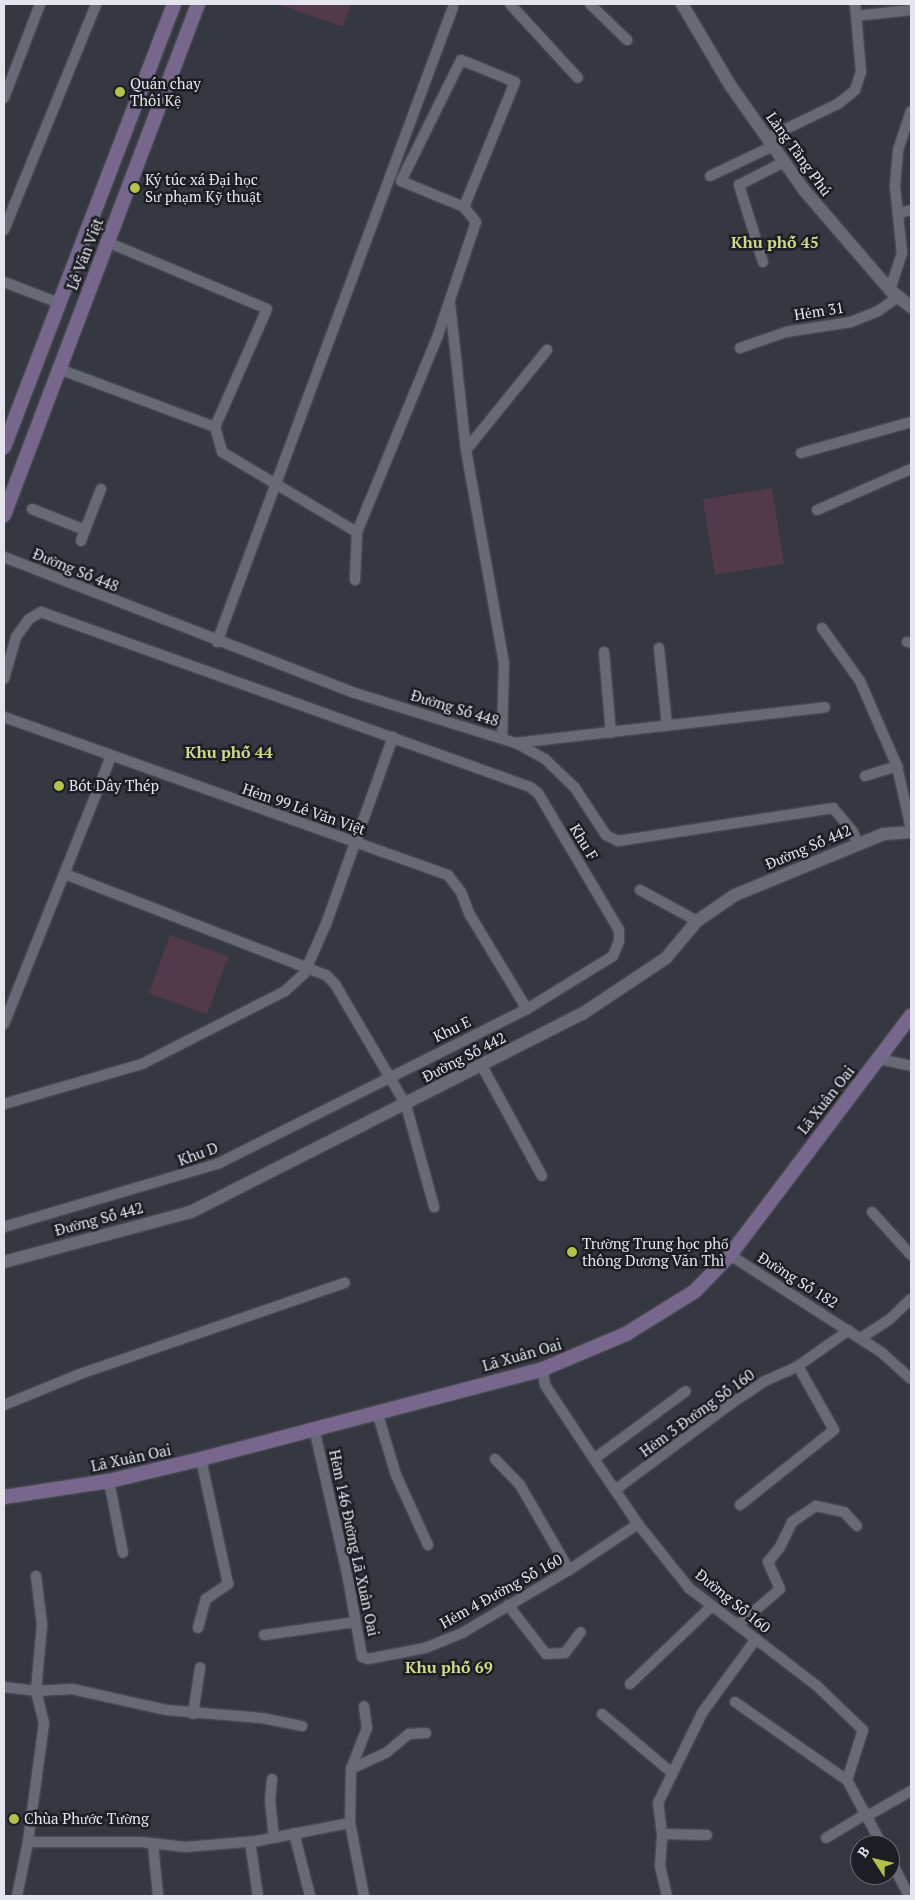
<!DOCTYPE html>
<html>
<head>
<meta charset="utf-8">
<style>
	body { margin:0 }
	#map { position:relative; width:915px; height:1900px; overflow:hidden; background:#353741; font-family:"PT Serif",serif }
	div>[style] { position:absolute }
	.green>* { inset:0; background:#523a49; transform-origin:0 0 }
	.roads { filter:drop-shadow(0 0 1px #54565e) drop-shadow(0 0 1px #54565e) }
	.minor>* { height:10px; margin:-5px; padding:0 5px; transform-origin:5px; border-radius:5px; background:#676974 }
	.tertiary>* { height:12px; margin:-6px; padding:0 6px; transform-origin:6px; border-radius:6px; background:#676974 }
	.secondary>* { height:14px; margin:-7px; padding:0 7px; transform-origin:7px; border-radius:7px; background:#77678d }
	.dots>* { width:14px; height:14px; translate:-50% -50%; box-sizing:border-box; border:2px solid #1d1e23; border-radius:50% }
	span { translate:-50% -50%; white-space:nowrap; text-align:center; line-height:1.15; -webkit-text-stroke:5px #1d1e23; paint-order:stroke }
	.poi-label { font-size:15px; color:#e5e6ed }
	.left { translate:0 -50%; text-align:left }
	.street-label { font-size:15px; color:#e5e6ed }
	.neighbourhood-label { font-size:16px; color:#ced98c; font-weight:700 }
	.frame { position:absolute; inset:0; border:5px solid #e5e6ed; pointer-events:none }
	.north { position:absolute; left:850px; top:1835px; width:50px; height:50px; box-sizing:border-box; background:#1d1e23; border:1px solid #6d6e74; border-radius:50%; rotate:305deg; font-size:14px; font-weight:700; line-height:20px; text-align:center; color:#e5e6ed }
	.north::after { content:''; display:block; margin:auto; width:18px; height:22px; background:#b4c24a; clip-path:polygon(50% 0,100% 100%,50% 72%,0 100%) }
</style>
</head>
<body>
<div id="map">
	<div class="green">
		<div style="clip-path:polygon(278px 4px,351px 4px,343px 27px)"></div>
		<div style="left:772px;top:488px;width:77px;height:70px;rotate:81deg"></div>
		<div style="left:170px;top:935px;width:62px;height:62px;rotate:20deg"></div>
	</div>
	<div class="roads">
		<div class="minor">
			<div style="left:510px;top:4px;width:100px;rotate:47.4deg"></div>
			<div style="left:590px;top:4px;width:52px;rotate:44.2deg"></div>
			<div style="left:856px;top:16px;width:55px;rotate:-6.2deg"></div>
			<div style="left:4px;top:98px;width:101px;rotate:-69deg"></div>
			<div style="left:767px;top:138px;width:79px;rotate:-25.6deg"></div>
			<div style="left:838px;top:104px;width:22px;rotate:-39deg"></div>
			<div style="left:855px;top:90px;width:19px;rotate:-72deg"></div>
			<div style="left:861px;top:72px;width:68px;rotate:-95deg"></div>
			<div style="left:710px;top:176px;width:70px;rotate:-25.5deg"></div>
			<div style="left:899px;top:213px;width:12px;rotate:-14deg"></div>
			<div style="left:4px;top:230px;width:244px;rotate:-67.8deg"></div>
			<div style="left:107px;top:242px;width:173px;rotate:22.7deg"></div>
			<div style="left:267px;top:309px;width:129px;rotate:113.8deg"></div>
			<div style="left:215px;top:427px;width:26px;rotate:74deg"></div>
			<div style="left:222px;top:452px;width:157px;rotate:30.7deg"></div>
			<div style="left:763px;top:262px;width:81px;rotate:-107.3deg"></div>
			<div style="left:739px;top:185px;width:51px;rotate:-27.1deg"></div>
			<div style="left:4px;top:282px;width:59px;rotate:20.9deg"></div>
			<div style="left:890px;top:290px;width:39px;rotate:-72deg"></div>
			<div style="left:902px;top:253px;width:67px;rotate:-96deg"></div>
			<div style="left:895px;top:186px;width:36px;rotate:-85deg"></div>
			<div style="left:898px;top:150px;width:41px;rotate:-71.6deg"></div>
			<div style="left:450px;top:303px;width:148px;rotate:83.8deg"></div>
			<div style="left:466px;top:450px;width:216px;rotate:79.9deg"></div>
			<div style="left:504px;top:663px;width:75px;rotate:91.5deg"></div>
			<div style="left:740px;top:348px;width:49px;rotate:-19.2deg"></div>
			<div style="left:786px;top:332px;width:66px;rotate:-8.7deg"></div>
			<div style="left:851px;top:322px;width:29px;rotate:-22deg"></div>
			<div style="left:878px;top:311px;width:24px;rotate:-35deg"></div>
			<div style="left:59px;top:369px;width:166px;rotate:20.4deg"></div>
			<div style="left:466px;top:450px;width:129px;rotate:-51deg"></div>
			<div style="left:801px;top:453px;width:114px;rotate:-15.7deg"></div>
			<div style="left:32px;top:509px;width:57px;rotate:21.6deg"></div>
			<div style="left:85px;top:530px;width:44px;rotate:-68.7deg"></div>
			<div style="left:817px;top:510px;width:103px;rotate:-23.6deg"></div>
			<div style="left:81px;top:541px;width:12px;rotate:-70deg"></div>
			<div style="left:4px;top:557px;width:376px;rotate:21.2deg"></div>
			<div style="left:355px;top:693px;width:169px;rotate:17.3deg"></div>
			<div style="left:516px;top:743px;width:33px;rotate:29deg"></div>
			<div style="left:545px;top:759px;width:42px;rotate:44deg"></div>
			<div style="left:575px;top:788px;width:56px;rotate:56.6deg"></div>
			<div style="left:606px;top:835px;width:13px;rotate:27deg"></div>
			<div style="left:618px;top:841px;width:218px;rotate:-8.7deg"></div>
			<div style="left:833px;top:808px;width:31px;rotate:50deg"></div>
			<div style="left:853px;top:832px;width:13px;rotate:67deg"></div>
			<div style="left:355px;top:580px;width:48px;rotate:-87.6deg"></div>
			<div style="left:357px;top:532px;width:213px;rotate:-67.6deg"></div>
			<div style="left:438px;top:335px;width:119px;rotate:-71.4deg"></div>
			<div style="left:476px;top:222px;width:19px;rotate:-129deg"></div>
			<div style="left:464px;top:207px;width:68px;rotate:-157.6deg"></div>
			<div style="left:401px;top:181px;width:135px;rotate:-63.6deg"></div>
			<div style="left:461px;top:60px;width:58px;rotate:22.2deg"></div>
			<div style="left:515px;top:82px;width:135px;rotate:112.2deg"></div>
			<div style="left:822px;top:628px;width:65px;rotate:54.4deg"></div>
			<div style="left:860px;top:681px;width:93px;rotate:66.5deg"></div>
			<div style="left:217px;top:642px;width:677px;rotate:-69.61deg"></div>
			<div style="left:907px;top:642px;width:4px;rotate:14deg"></div>
			<div style="left:659px;top:648px;width:78px;rotate:84.1deg"></div>
			<div style="left:604px;top:652px;width:81px;rotate:85.1deg"></div>
			<div style="left:4px;top:679px;width:44px;rotate:-74.1deg"></div>
			<div style="left:16px;top:637px;width:22px;rotate:-54deg"></div>
			<div style="left:29px;top:619px;width:14px;rotate:-30deg"></div>
			<div style="left:41px;top:612px;width:519px;rotate:19.69deg"></div>
			<div style="left:530px;top:787px;width:10px;rotate:37deg"></div>
			<div style="left:538px;top:793px;width:159px;rotate:59.4deg"></div>
			<div style="left:619px;top:930px;width:11px;rotate:90deg"></div>
			<div style="left:619px;top:941px;width:16px;rotate:112deg"></div>
			<div style="left:613px;top:956px;width:101px;rotate:148.4deg"></div>
			<div style="left:527px;top:1009px;width:343px;rotate:153.4deg"></div>
			<div style="left:220px;top:1163px;width:225px;rotate:163.5deg"></div>
			<div style="left:4px;top:717px;width:471px;rotate:19.6deg"></div>
			<div style="left:448px;top:875px;width:21px;rotate:53deg"></div>
			<div style="left:461px;top:892px;width:25px;rotate:69deg"></div>
			<div style="left:470px;top:915px;width:110px;rotate:58.8deg"></div>
			<div style="left:516px;top:743px;width:311px;rotate:-6.6deg"></div>
			<div style="left:865px;top:776px;width:34px;rotate:-17deg"></div>
			<div style="left:897px;top:766px;width:65px;rotate:77.5deg"></div>
			<div style="left:65px;top:874px;width:280px;rotate:21.2deg"></div>
			<div style="left:326px;top:975px;width:13px;rotate:45deg"></div>
			<div style="left:335px;top:984px;width:140px;rotate:59.6deg"></div>
			<div style="left:406px;top:1105px;width:106px;rotate:74.6deg"></div>
			<div style="left:640px;top:890px;width:65px;rotate:28.5deg"></div>
			<div style="left:4px;top:1024px;width:289px;rotate:-68.2deg"></div>
			<div style="left:879px;top:1059px;width:33px;rotate:12deg"></div>
			<div style="left:482px;top:1066px;width:125px;rotate:61.4deg"></div>
			<div style="left:4px;top:1104px;width:144px;rotate:-16.2deg"></div>
			<div style="left:142px;top:1064px;width:161px;rotate:-27deg"></div>
			<div style="left:285px;top:991px;width:25px;rotate:-42deg"></div>
			<div style="left:304px;top:974px;width:55px;rotate:-66.3deg"></div>
			<div style="left:326px;top:924px;width:199px;rotate:-70.3deg"></div>
			<div style="left:872px;top:1212px;width:58px;rotate:47.8deg"></div>
			<div style="left:730px;top:1255px;width:179px;rotate:32.7deg"></div>
			<div style="left:881px;top:1352px;width:40px;rotate:42deg"></div>
			<div style="left:861px;top:1338px;width:33px;rotate:-33deg"></div>
			<div style="left:889px;top:1320px;width:30px;rotate:-44deg"></div>
			<div style="left:543px;top:1369px;width:16px;rotate:83deg"></div>
			<div style="left:545px;top:1385px;width:89px;rotate:56.5deg"></div>
			<div style="left:594px;top:1459px;width:78px;rotate:55.9deg"></div>
			<div style="left:638px;top:1524px;width:82px;rotate:51.4deg"></div>
			<div style="left:689px;top:1588px;width:160px;rotate:37.4deg"></div>
			<div style="left:816px;top:1685px;width:65px;rotate:43.8deg"></div>
			<div style="left:863px;top:1730px;width:52px;rotate:107.7deg"></div>
			<div style="left:847px;top:1780px;width:74px;rotate:61.7deg"></div>
			<div style="left:4px;top:1405px;width:82px;rotate:-22.2deg"></div>
			<div style="left:80px;top:1374px;width:280px;rotate:-19deg"></div>
			<div style="left:377px;top:1412px;width:66px;rotate:73.2deg"></div>
			<div style="left:396px;top:1475px;width:77px;rotate:65.4deg"></div>
			<div style="left:314px;top:1428px;width:149px;rotate:77.2deg"></div>
			<div style="left:347px;top:1573px;width:85px;rotate:79.9deg"></div>
			<div style="left:362px;top:1657px;width:6px;rotate:18deg"></div>
			<div style="left:368px;top:1659px;width:58px;rotate:-10.9deg"></div>
			<div style="left:425px;top:1648px;width:40px;rotate:-22deg"></div>
			<div style="left:462px;top:1633px;width:124px;rotate:-30.5deg"></div>
			<div style="left:569px;top:1570px;width:83px;rotate:-33.7deg"></div>
			<div style="left:495px;top:1459px;width:36px;rotate:46deg"></div>
			<div style="left:520px;top:1485px;width:98px;rotate:60deg"></div>
			<div style="left:594px;top:1459px;width:114px;rotate:-36.5deg"></div>
			<div style="left:109px;top:1481px;width:73px;rotate:79deg"></div>
			<div style="left:615px;top:1490px;width:142px;rotate:-36.7deg"></div>
			<div style="left:729px;top:1405px;width:43px;rotate:-33.7deg"></div>
			<div style="left:765px;top:1381px;width:36px;rotate:-24deg"></div>
			<div style="left:798px;top:1366px;width:62px;rotate:-35.2deg"></div>
			<div style="left:740px;top:1505px;width:120px;rotate:-38.6deg"></div>
			<div style="left:834px;top:1430px;width:73px;rotate:-119.4deg"></div>
			<div style="left:36px;top:1576px;width:49px;rotate:83deg"></div>
			<div style="left:42px;top:1625px;width:66px;rotate:95.2deg"></div>
			<div style="left:36px;top:1691px;width:36px;rotate:-3deg"></div>
			<div style="left:72px;top:1689px;width:96px;rotate:12.6deg"></div>
			<div style="left:166px;top:1710px;width:96px;rotate:4.8deg"></div>
			<div style="left:262px;top:1718px;width:41px;rotate:11.3deg"></div>
			<div style="left:508px;top:1605px;width:62px;rotate:52.2deg"></div>
			<div style="left:546px;top:1654px;width:19px;rotate:-3deg"></div>
			<div style="left:565px;top:1653px;width:26px;rotate:-53deg"></div>
			<div style="left:738px;top:1625px;width:55px;rotate:-40.6deg"></div>
			<div style="left:780px;top:1589px;width:30px;rotate:-114deg"></div>
			<div style="left:768px;top:1562px;width:19px;rotate:-51deg"></div>
			<div style="left:780px;top:1547px;width:28px;rotate:-64deg"></div>
			<div style="left:792px;top:1522px;width:29px;rotate:-34deg"></div>
			<div style="left:816px;top:1506px;width:29px;rotate:12deg"></div>
			<div style="left:844px;top:1512px;width:19px;rotate:47deg"></div>
			<div style="left:198px;top:1628px;width:30px;rotate:-75deg"></div>
			<div style="left:206px;top:1599px;width:27px;rotate:-34deg"></div>
			<div style="left:228px;top:1584px;width:128px;rotate:-102.2deg"></div>
			<div style="left:264px;top:1635px;width:92px;rotate:-8.1deg"></div>
			<div style="left:630px;top:1684px;width:113px;rotate:-43.6deg"></div>
			<div style="left:4px;top:1687px;width:32px;rotate:7deg"></div>
			<div style="left:36px;top:1691px;width:33px;rotate:76deg"></div>
			<div style="left:44px;top:1723px;width:120px;rotate:97.7deg"></div>
			<div style="left:28px;top:1842px;width:55px;rotate:101.5deg"></div>
			<div style="left:735px;top:1702px;width:136px;rotate:34.9deg"></div>
			<div style="left:193px;top:1714px;width:47px;rotate:-81.3deg"></div>
			<div style="left:602px;top:1714px;width:92px;rotate:40.1deg"></div>
			<div style="left:351px;top:1769px;width:44px;rotate:-68.7deg"></div>
			<div style="left:367px;top:1728px;width:22px;rotate:-98deg"></div>
			<div style="left:272px;top:1779px;width:21px;rotate:95deg"></div>
			<div style="left:270px;top:1800px;width:37px;rotate:84deg"></div>
			<div style="left:867px;top:1816px;width:51px;rotate:-29.6deg"></div>
			<div style="left:350px;top:1823px;width:54px;rotate:-88.9deg"></div>
			<div style="left:351px;top:1769px;width:38px;rotate:-25deg"></div>
			<div style="left:386px;top:1753px;width:30px;rotate:-40deg"></div>
			<div style="left:409px;top:1734px;width:17px;rotate:-3deg"></div>
			<div style="left:294px;top:1833px;width:65px;rotate:75.7deg"></div>
			<div style="left:662px;top:1834px;width:45px;rotate:1.3deg"></div>
			<div style="left:826px;top:1838px;width:47px;rotate:-31deg"></div>
			<div style="left:28px;top:1842px;width:113px"></div>
			<div style="left:141px;top:1842px;width:45px;rotate:6.3deg"></div>
			<div style="left:186px;top:1847px;width:71px;rotate:-4.8deg"></div>
			<div style="left:257px;top:1841px;width:95px;rotate:-11deg"></div>
			<div style="left:350px;top:1823px;width:74px;rotate:79.1deg"></div>
			<div style="left:250px;top:1842px;width:55px;rotate:81.6deg"></div>
			<div style="left:153px;top:1844px;width:52px;rotate:84.5deg"></div>
			<div style="left:890px;top:1859px;width:42px;rotate:62.8deg"></div>
			<div style="left:667px;top:1896px;width:31px;rotate:-103deg"></div>
			<div style="left:660px;top:1866px;width:32px;rotate:-86deg"></div>
			<div style="left:662px;top:1834px;width:31px;rotate:-97deg"></div>
			<div style="left:658px;top:1803px;width:100px;rotate:-63.9deg"></div>
			<div style="left:702px;top:1713px;width:92px;rotate:-53.9deg"></div>
		</div>
		<div class="tertiary">
			<div style="left:682px;top:4px;width:94px;rotate:59.3deg"></div>
			<div style="left:730px;top:85px;width:128px;rotate:54.8deg"></div>
			<div style="left:804px;top:190px;width:132px;rotate:49.3deg"></div>
			<div style="left:890px;top:290px;width:27px;rotate:39deg"></div>
			<div style="left:4px;top:1262px;width:194px;rotate:-15deg"></div>
			<div style="left:191px;top:1212px;width:438px;rotate:-26.9deg"></div>
			<div style="left:582px;top:1014px;width:101px;rotate:-33.7deg"></div>
			<div style="left:666px;top:958px;width:48px;rotate:-50deg"></div>
			<div style="left:697px;top:921px;width:46px;rotate:-34.4deg"></div>
			<div style="left:735px;top:895px;width:161px;rotate:-22.3deg"></div>
			<div style="left:884px;top:834px;width:27px;rotate:-4deg"></div>
		</div>
		<div class="secondary">
			<div style="left:4px;top:447px;width:474px;rotate:-69deg"></div>
			<div style="left:4px;top:515px;width:547px;rotate:-69.21deg"></div>
			<div style="left:4px;top:1497px;width:106px;rotate:-8.7deg"></div>
			<div style="left:109px;top:1481px;width:95px;rotate:-13.4deg"></div>
			<div style="left:201px;top:1459px;width:354px;rotate:-14.7deg"></div>
			<div style="left:543px;top:1369px;width:90px;rotate:-22.9deg"></div>
			<div style="left:626px;top:1334px;width:81px;rotate:-31.9deg"></div>
			<div style="left:695px;top:1291px;width:50px;rotate:-45.8deg"></div>
			<div style="left:730px;top:1255px;width:300px;rotate:-52.9deg"></div>
		</div>
	</div>
	<div class="dots">
		<div style="left:120px;top:92px;background:#b4c24a"></div>
		<div style="left:135px;top:188px;background:#b4c24a"></div>
		<div style="left:59px;top:786px;background:#b4c24a"></div>
		<div style="left:572px;top:1252px;background:#b4c24a"></div>
		<div style="left:14px;top:1819px;background:#b4c24a"></div>
	</div>
	<div class="poi-label">
		<span class="left" style="left:130px;top:92px">Quán chay<br>Thôi Kệ</span>
		<span class="left" style="left:145px;top:188px">Ký túc xá Đại học<br>Sư phạm Kỹ thuật</span>
		<span class="left" style="left:69px;top:786px">Bót Dây Thép</span>
		<span class="left" style="left:582px;top:1252px">Trường Trung học phổ<br>thông Dương Văn Thì</span>
		<span class="left" style="left:24px;top:1819px">Chùa Phước Tường</span>
	</div>
	<div class="street-label">
		<span style="left:799px;top:154px;rotate:54deg">Làng Tăng Phú</span>
		<span style="left:85px;top:254px;rotate:-69deg">Lê Văn Việt</span>
		<span style="left:819px;top:311px;rotate:-9deg">Hẻm 31</span>
		<span style="left:76px;top:570px;rotate:22deg">Đường Số 448</span>
		<span style="left:455px;top:708px;rotate:17deg">Đường Số 448</span>
		<span style="left:304px;top:809px;rotate:19deg">Hẻm 99 Lê Văn Việt</span>
		<span style="left:584px;top:842px;rotate:59deg">Khu F</span>
		<span style="left:808px;top:847px;rotate:-23deg">Đường Số 442</span>
		<span style="left:452px;top:1029px;rotate:-26deg">Khu E</span>
		<span style="left:464px;top:1057px;rotate:-27deg">Đường Số 442</span>
		<span style="left:826px;top:1100px;rotate:-52deg">Lã Xuân Oai</span>
		<span style="left:198px;top:1154px;rotate:-20deg">Khu D</span>
		<span style="left:99px;top:1219px;rotate:-15deg">Đường Số 442</span>
		<span style="left:798px;top:1280px;rotate:32deg">Đường Số 182</span>
		<span style="left:522px;top:1355px;rotate:-16deg">Lã Xuân Oai</span>
		<span style="left:697px;top:1413px;rotate:-36deg">Hẻm 3 Đường Số 160</span>
		<span style="left:131px;top:1458px;rotate:-12deg">Lã Xuân Oai</span>
		<span style="left:354px;top:1543px;rotate:78deg">Hẻm 146 Đường Lã Xuân Oai</span>
		<span style="left:501px;top:1591px;rotate:-29deg">Hẻm 4 Đường Số 160</span>
		<span style="left:733px;top:1601px;rotate:39deg">Đường Số 160</span>
	</div>
	<div class="neighbourhood-label">
		<span style="left:775px;top:242px">Khu phố 45</span>
		<span style="left:229px;top:752px">Khu phố 44</span>
		<span style="left:449px;top:1667px">Khu phố 69</span>
	</div>
	<div class="frame"></div>
	<div class="north">B</div>
</div>
</body>
</html>
